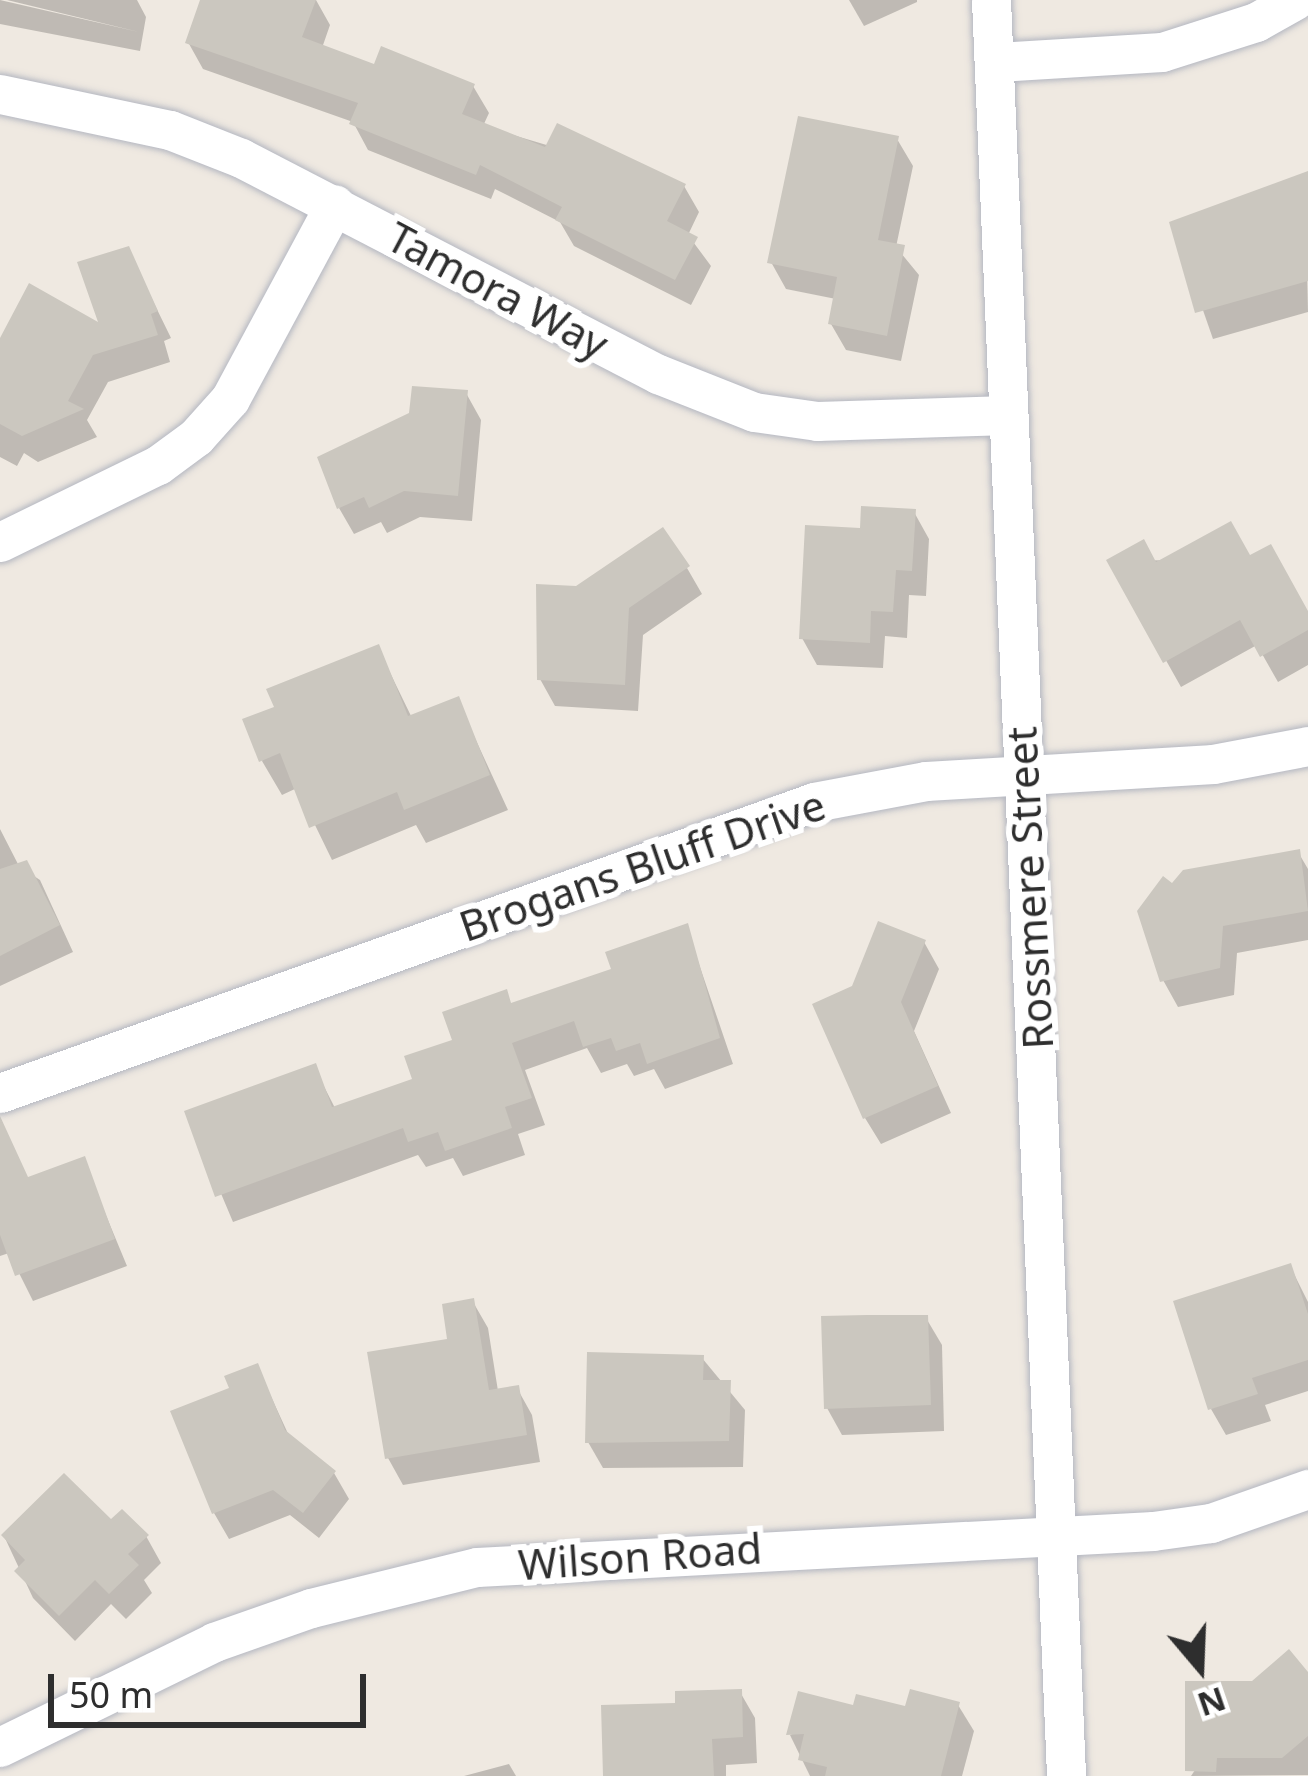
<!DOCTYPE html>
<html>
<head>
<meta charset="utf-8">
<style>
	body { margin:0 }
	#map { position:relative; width:1308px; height:1776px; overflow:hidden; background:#efe9e1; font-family:"Noto Sans",sans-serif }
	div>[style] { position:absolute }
	.shadow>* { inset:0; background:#0003 }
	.building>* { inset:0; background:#cbc7bf }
	.roads { filter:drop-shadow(0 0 3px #b4b7c1) drop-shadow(0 0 3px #b4b7c1) }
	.street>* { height:39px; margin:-19.5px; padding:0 19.5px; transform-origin:19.5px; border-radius:19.5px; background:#fff }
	span { translate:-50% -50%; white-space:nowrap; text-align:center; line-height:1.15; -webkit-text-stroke:12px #fff; paint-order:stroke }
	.street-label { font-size:42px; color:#2e2e2e }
	.north { position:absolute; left:1140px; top:1608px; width:120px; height:120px; -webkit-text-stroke:9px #fff; paint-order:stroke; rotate:161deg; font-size:33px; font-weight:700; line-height:48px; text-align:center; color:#2e2e2e }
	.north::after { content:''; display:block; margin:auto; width:42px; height:54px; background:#2e2e2e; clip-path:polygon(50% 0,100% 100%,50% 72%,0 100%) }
	.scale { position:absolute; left:48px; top:1674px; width:318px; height:54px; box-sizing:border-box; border:6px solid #2e2e2e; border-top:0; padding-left:15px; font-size:36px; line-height:42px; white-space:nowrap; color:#2e2e2e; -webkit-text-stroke:9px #fff; paint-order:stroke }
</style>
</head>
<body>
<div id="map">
	<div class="shadow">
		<div style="clip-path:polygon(0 0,139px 32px,7px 0,137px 0,146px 17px,140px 51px,0 24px)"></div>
		<div style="clip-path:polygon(203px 0,316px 0,330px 25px,322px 48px,375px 68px,473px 86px,489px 113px,483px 126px,684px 186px,699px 212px,688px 235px,711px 266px,691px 305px,574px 246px,560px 222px,495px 189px,491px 199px,368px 150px,353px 122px,203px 69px,188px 42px)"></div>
		<div style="clip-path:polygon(849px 0,917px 0,917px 2px,864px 26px)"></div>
		<div style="clip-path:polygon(897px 139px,913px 166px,896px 247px,919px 275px,901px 361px,846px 350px,831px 324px,836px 299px,786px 289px,771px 262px)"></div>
		<div style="clip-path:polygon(1305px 175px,1308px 312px,1213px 339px,1173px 224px)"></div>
		<div style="clip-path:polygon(128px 250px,171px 338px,164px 341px,170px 362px,108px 382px,87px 420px,97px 437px,38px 462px,24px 453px,17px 466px,0 457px,0 344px,103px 328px)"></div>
		<div style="clip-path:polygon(466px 393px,481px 420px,472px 521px,420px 517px,387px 533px,381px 522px,354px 534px,339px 508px)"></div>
		<div style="clip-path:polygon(914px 512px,929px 539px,926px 596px,909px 595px,907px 638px,885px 636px,883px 668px,817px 665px,802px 638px,863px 531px)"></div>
		<div style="clip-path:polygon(1250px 559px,1308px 616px,1308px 665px,1278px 682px,1257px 645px,1181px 687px,1110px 561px)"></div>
		<div style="clip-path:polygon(687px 568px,702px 594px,643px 635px,638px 711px,555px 706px,540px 679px,576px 590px)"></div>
		<div style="clip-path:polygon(378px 648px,412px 718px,457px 699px,508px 810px,426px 843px,416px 825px,332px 860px,297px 788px,282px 795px,262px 761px,277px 709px)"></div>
		<div style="clip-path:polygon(0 829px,19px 866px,40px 880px,73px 952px,0 986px)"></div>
		<div style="clip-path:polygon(1298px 852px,1308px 869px,1308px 940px,1237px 953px,1234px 995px,1178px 1007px,1163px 980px,1173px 888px)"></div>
		<div style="clip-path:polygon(686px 926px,733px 1064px,665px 1089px,654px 1069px,634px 1076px,627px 1064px,601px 1073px,587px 1048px,525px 1070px,545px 1125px,518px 1134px,525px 1155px,463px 1176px,453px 1158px,426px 1167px,418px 1155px,233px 1222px,187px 1113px,314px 1067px,335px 1108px,416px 1081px,505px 993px,512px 1006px,615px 970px)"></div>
		<div style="clip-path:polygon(924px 942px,939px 969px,914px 1031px,951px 1113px,881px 1144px,865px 1118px,854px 988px)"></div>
		<div style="clip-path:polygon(83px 1160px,127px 1266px,33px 1301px,9px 1253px,0 1256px,0 1176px,28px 1180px)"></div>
		<div style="clip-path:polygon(1290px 1266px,1308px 1302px,1308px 1391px,1265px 1405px,1271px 1421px,1226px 1435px,1211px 1409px)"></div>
		<div style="clip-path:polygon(473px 1302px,488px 1328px,498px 1391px,517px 1388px,532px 1415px,540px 1462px,403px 1485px,388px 1458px)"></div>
		<div style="clip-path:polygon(926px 1318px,942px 1345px,944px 1431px,842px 1435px,827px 1408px)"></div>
		<div style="clip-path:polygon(702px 1358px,745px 1410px,743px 1467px,603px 1468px,588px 1442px)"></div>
		<div style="clip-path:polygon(257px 1366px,290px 1438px,334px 1473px,349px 1499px,319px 1538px,290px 1515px,229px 1539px,214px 1513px,232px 1389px)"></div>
		<div style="clip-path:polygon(111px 1523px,146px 1536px,161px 1563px,144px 1580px,152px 1593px,126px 1619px,111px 1604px,75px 1641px,33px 1598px,4px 1536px)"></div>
		<div style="clip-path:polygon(1308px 1677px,1308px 1775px,1191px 1776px,1253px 1684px)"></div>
		<div style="clip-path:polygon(740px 1692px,755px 1718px,757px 1763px,726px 1765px,726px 1776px,606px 1776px,678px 1705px)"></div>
		<div style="clip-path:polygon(958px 1705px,974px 1731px,962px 1776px,810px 1776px,790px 1735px,856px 1709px)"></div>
		<div style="clip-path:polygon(509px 1764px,516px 1776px,464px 1776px)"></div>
	</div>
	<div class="building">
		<div style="clip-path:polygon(200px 0,316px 0,302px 37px,374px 64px,381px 46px,475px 84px,462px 114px,545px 147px,557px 123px,686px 184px,667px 221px,698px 237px,675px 280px,555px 220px,562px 207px,480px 165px,476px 175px,349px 124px,358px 103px,185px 43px)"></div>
		<div style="clip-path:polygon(798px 116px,899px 136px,878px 240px,905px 245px,887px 336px,828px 324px,837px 277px,767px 263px)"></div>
		<div style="clip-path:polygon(1308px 171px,1308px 281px,1195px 313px,1169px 222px)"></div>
		<div style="clip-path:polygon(129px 246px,158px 311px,151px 314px,158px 335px,93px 355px,68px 401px,84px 409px,22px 436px,0 424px,0 338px,29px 283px,98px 322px,77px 262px)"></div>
		<div style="clip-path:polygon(412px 386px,468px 390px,458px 496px,404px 491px,369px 508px,364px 497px,337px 509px,317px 457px,409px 413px)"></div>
		<div style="clip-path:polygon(861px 506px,916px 509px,912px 571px,896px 570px,893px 612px,871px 611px,870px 643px,799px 639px,805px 525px,860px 528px)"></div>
		<div style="clip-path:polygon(1231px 521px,1250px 555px,1271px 544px,1308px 611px,1308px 630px,1260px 657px,1240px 620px,1163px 663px,1106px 560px,1144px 539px,1156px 562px)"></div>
		<div style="clip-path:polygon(663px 527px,690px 566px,629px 608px,625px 685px,537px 680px,536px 584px,576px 586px)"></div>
		<div style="clip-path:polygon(379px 644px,408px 716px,459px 696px,490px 775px,404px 810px,397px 792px,309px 828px,280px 753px,259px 762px,242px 719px,274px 707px,266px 689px)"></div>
		<div style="clip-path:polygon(1300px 849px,1308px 911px,1223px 926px,1220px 968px,1160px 982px,1137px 911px,1163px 876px,1172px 883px,1183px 870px)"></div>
		<div style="clip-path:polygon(27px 860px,60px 925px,0 956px,0 869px)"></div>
		<div style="clip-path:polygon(878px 921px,926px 940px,901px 1002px,938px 1086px,863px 1119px,812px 1004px,852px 986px)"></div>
		<div style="clip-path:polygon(688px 923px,720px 1038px,647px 1064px,640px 1043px,616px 1051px,611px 1038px,583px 1047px,574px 1021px,512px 1043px,532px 1098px,505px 1107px,512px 1128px,445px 1151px,438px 1132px,408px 1142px,403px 1128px,215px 1197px,184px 1111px,316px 1063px,332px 1107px,412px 1079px,404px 1056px,452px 1040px,442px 1012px,507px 989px,511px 1003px,611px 969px,605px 952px)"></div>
		<div style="clip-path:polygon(0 1116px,28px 1177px,85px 1156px,115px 1239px,15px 1276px,0 1235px)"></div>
		<div style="clip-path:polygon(1291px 1263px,1308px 1314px,1308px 1360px,1252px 1378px,1258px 1394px,1208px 1410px,1173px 1301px)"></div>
		<div style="clip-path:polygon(474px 1298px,489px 1390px,519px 1385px,527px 1435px,385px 1459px,367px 1352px,447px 1339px,442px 1304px)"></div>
		<div style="clip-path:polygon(867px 1315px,928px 1315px,931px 1405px,824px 1409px,821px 1316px)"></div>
		<div style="clip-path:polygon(587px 1352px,704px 1355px,703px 1380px,731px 1380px,729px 1441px,585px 1443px)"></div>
		<div style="clip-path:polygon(258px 1363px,285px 1430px,336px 1471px,303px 1513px,273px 1490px,212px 1514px,170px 1411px,229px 1388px,224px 1376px)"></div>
		<div style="clip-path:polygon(64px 1473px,111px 1519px,122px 1509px,149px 1535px,128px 1554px,139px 1565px,109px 1594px,95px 1580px,59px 1616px,14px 1571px,25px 1560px,1px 1535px)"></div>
		<div style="clip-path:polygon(1289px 1649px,1308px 1672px,1308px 1736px,1282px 1758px,1217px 1758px,1216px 1772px,1185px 1771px,1185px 1681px,1252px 1681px)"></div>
		<div style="clip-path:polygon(742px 1689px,743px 1737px,712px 1739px,714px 1776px,603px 1776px,601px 1705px,675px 1703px,675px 1691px)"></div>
		<div style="clip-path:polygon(910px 1689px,960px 1702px,941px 1776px,825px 1776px,827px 1767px,798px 1760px,804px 1734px,786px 1735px,798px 1691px,853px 1705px,856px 1694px,905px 1706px)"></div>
	</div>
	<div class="roads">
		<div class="street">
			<div style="left:991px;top:0;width:1778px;rotate:87.58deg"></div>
			<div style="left:997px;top:62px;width:165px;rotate:-3.5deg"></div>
			<div style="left:1162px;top:52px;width:99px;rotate:-17.7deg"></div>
			<div style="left:1256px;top:22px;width:45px;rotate:-29.4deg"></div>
			<div style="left:0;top:94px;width:174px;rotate:12deg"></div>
			<div style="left:170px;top:130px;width:76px;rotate:21.5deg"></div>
			<div style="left:241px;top:158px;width:470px;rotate:27.4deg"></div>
			<div style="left:658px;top:374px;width:103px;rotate:21.6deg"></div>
			<div style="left:754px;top:412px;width:64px;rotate:8.1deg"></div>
			<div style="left:817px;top:421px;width:191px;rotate:-1.8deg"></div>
			<div style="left:0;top:542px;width:176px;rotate:-26deg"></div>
			<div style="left:158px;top:465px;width:47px;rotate:-36.4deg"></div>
			<div style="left:196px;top:437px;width:51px;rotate:-48.2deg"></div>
			<div style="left:230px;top:399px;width:221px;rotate:-61.7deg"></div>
			<div style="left:0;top:1093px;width:864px;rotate:-19.67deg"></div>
			<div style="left:814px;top:802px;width:114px;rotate:-10.6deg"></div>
			<div style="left:926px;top:781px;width:288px;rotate:-3.4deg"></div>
			<div style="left:1213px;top:764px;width:97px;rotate:-10.7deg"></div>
			<div style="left:0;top:1747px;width:238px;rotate:-26.1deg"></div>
			<div style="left:214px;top:1642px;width:103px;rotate:-19.3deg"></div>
			<div style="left:311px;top:1608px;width:171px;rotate:-13.9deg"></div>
			<div style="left:477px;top:1567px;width:677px;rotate:-3.05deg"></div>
			<div style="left:1153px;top:1531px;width:59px;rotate:-7.9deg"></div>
			<div style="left:1211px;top:1523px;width:103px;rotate:-19.3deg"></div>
		</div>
	</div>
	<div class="street-label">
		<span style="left:498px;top:290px;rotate:28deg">Tamora Way</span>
		<span style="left:642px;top:865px;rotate:-19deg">Brogans Bluff Drive</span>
		<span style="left:1029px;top:888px;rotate:-93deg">Rossmere Street</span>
		<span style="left:640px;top:1556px;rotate:-4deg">Wilson Road</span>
	</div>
	<div class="north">N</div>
	<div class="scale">50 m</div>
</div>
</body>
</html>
